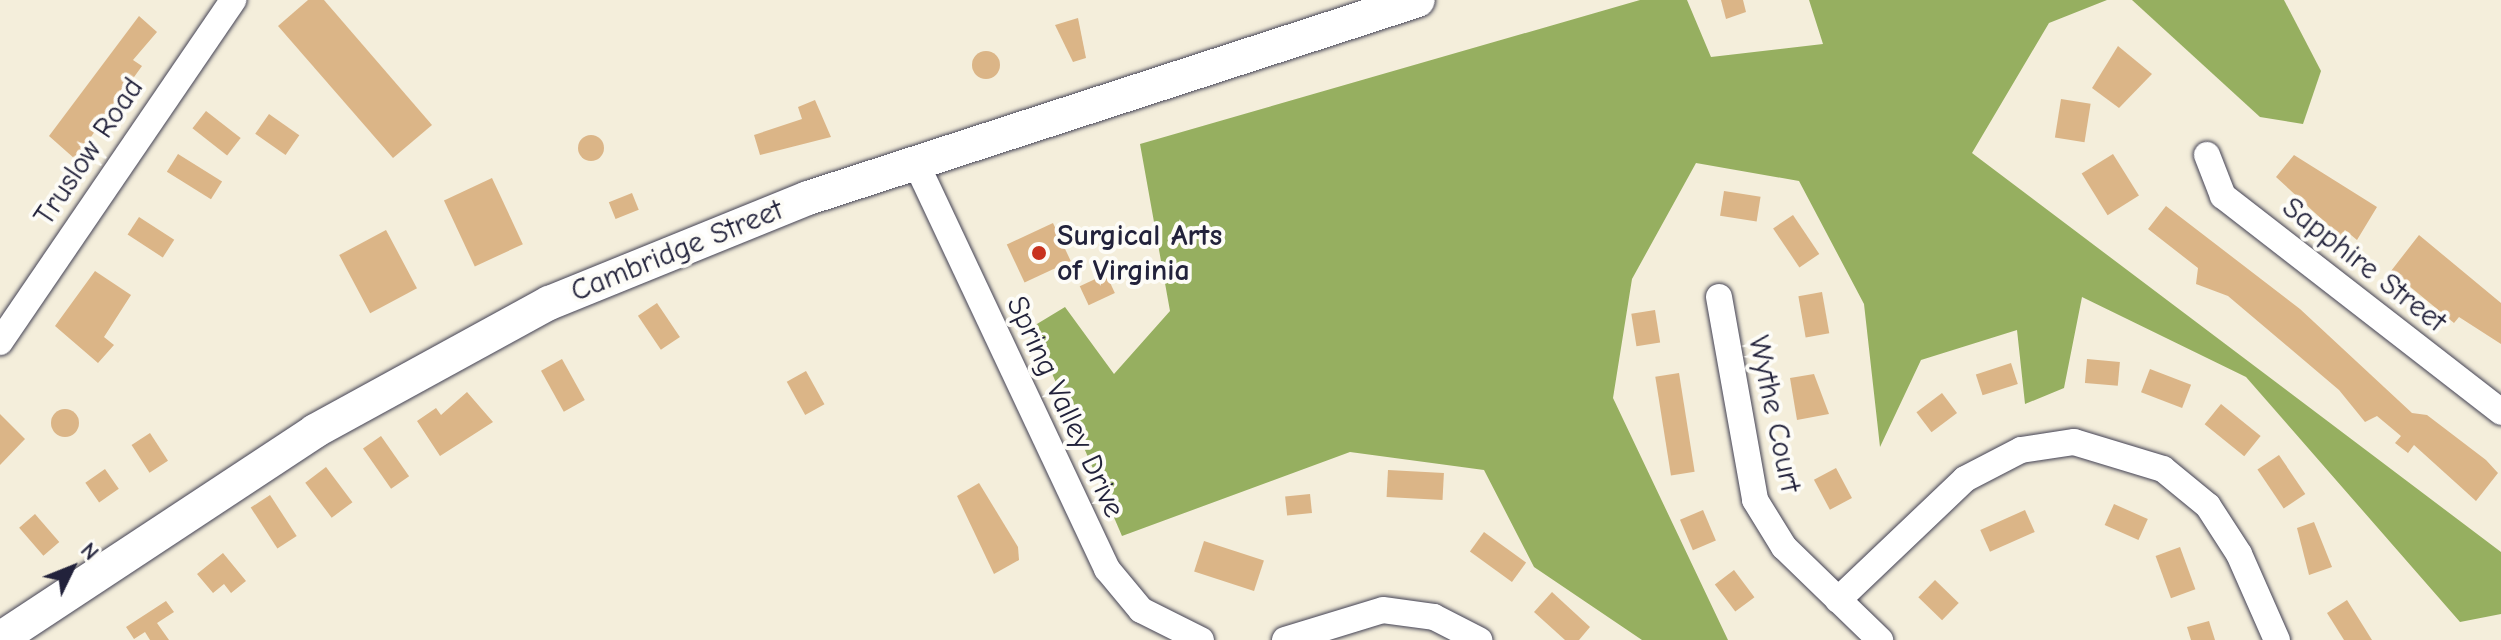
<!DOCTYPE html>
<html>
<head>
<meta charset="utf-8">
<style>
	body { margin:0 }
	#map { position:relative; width:2501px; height:640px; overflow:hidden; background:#f4eedb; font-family:"Comic Neue",sans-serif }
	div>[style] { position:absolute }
	.forest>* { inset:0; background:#96af60 }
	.building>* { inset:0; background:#dbb587; transform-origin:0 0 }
	.round { border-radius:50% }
	.roads { filter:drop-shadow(0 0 2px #424153) drop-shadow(0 0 2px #424153) }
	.minor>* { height:26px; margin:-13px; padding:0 13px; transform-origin:13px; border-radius:13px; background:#fff }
	.major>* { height:34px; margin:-17px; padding:0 17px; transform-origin:17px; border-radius:17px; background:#fff }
	.dots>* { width:22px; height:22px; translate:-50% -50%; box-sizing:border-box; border:4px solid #fdfcf7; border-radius:50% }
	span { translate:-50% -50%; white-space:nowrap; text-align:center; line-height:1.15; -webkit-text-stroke:8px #fdfcf7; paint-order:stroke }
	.street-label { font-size:30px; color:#22223b }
	.poi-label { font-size:30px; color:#22223b; font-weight:700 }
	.left { translate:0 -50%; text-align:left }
	.north { position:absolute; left:32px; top:528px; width:80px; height:80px; -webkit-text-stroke:6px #fdfcf7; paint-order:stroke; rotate:47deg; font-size:22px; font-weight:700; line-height:32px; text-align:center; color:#22223b }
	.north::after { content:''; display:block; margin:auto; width:28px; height:36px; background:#22223b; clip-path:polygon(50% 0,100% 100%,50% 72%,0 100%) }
</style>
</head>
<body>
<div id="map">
	<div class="forest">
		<div style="clip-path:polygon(1640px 0,1687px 0,1711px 57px,1823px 44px,1809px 0,2107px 0,2049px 23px,1972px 153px,2501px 552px,2501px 614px,2460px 622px,2246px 377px,2082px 297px,2064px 388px,2025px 404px,2017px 330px,1921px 360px,1880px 447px,1864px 304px,1799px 181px,1696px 163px,1632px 279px,1613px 398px,1728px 640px,1642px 640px,1534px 567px,1484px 470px,1350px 452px,1122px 536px,1032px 327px,1065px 307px,1114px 374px,1170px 311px,1140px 144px)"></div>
		<div style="clip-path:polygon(2132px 0,2284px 0,2321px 71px,2303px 124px,2260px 117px)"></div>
	</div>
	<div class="building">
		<div style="clip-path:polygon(308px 0,324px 0,432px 125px,393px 158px,278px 26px)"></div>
		<div style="clip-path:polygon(1721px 0,1743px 0,1746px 12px,1726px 19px)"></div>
		<div style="clip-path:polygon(139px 16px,157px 32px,133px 60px,142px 66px,75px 159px,49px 136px)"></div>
		<div style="clip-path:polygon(1078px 18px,1086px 58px,1073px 62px,1055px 25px)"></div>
		<div style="clip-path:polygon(2118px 46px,2152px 74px,2119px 108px,2092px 88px)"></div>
		<div class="round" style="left:972px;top:51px;width:28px;height:28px"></div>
		<div style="left:2061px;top:99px;width:30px;height:39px;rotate:9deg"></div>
		<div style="clip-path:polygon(815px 100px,831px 137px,760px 155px,754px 135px,802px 119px,798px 107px)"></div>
		<div style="left:206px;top:111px;width:44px;height:22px;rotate:38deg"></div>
		<div style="left:269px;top:114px;width:37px;height:24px;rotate:35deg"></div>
		<div class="round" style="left:578px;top:135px;width:26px;height:26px"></div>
		<div style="left:178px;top:154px;width:52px;height:21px;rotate:32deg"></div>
		<div style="left:2113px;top:154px;width:49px;height:37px;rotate:58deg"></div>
		<div style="clip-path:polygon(2294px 155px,2377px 207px,2357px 240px,2345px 230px,2340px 236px,2276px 177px)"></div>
		<div style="left:492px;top:178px;width:73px;height:53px;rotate:65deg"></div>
		<div style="left:1724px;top:191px;width:37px;height:25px;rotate:9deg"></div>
		<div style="left:632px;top:193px;width:18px;height:25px;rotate:68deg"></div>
		<div style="clip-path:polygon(2166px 206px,2300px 309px,2412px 413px,2427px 415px,2486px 460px,2498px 473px,2476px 501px,2414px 445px,2408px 453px,2395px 443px,2401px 436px,2377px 416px,2365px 422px,2339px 390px,2228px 296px,2196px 284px,2198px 268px,2148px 229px)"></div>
		<div style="left:1793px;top:215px;width:47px;height:24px;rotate:56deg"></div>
		<div style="left:139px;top:217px;width:42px;height:21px;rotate:33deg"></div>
		<div style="left:1053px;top:223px;width:42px;height:51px;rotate:65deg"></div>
		<div style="left:386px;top:230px;width:66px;height:53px;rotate:62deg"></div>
		<div style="clip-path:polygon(2419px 235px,2501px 303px,2501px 344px,2459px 317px,2454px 323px,2391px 271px)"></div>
		<div style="clip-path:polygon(95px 271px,131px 295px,104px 337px,114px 345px,98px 363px,55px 326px)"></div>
		<div style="left:1106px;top:274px;width:21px;height:29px;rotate:65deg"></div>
		<div style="left:1822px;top:292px;width:42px;height:24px;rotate:80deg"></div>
		<div style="left:657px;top:303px;width:41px;height:23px;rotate:56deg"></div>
		<div style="left:1655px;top:310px;width:33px;height:24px;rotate:81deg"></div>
		<div style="left:562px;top:359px;width:47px;height:24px;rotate:61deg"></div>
		<div style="left:2087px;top:359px;width:33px;height:24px;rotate:5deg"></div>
		<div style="left:2011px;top:363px;width:22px;height:37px;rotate:72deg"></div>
		<div style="left:2150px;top:369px;width:44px;height:25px;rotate:21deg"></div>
		<div style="left:806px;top:371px;width:38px;height:22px;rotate:61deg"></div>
		<div style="left:1679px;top:373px;width:100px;height:24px;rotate:81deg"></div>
		<div style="clip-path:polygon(1814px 374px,1829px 414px,1797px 420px,1790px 378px)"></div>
		<div style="clip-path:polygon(467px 392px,493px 422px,440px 456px,417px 421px,436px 408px,441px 415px)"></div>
		<div style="left:1942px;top:393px;width:25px;height:32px;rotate:53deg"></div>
		<div style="left:2221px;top:404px;width:51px;height:26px;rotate:39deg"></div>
		<div class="round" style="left:51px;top:409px;width:28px;height:28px"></div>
		<div style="clip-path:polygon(0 414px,25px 439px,0 465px)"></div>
		<div style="left:150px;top:433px;width:33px;height:22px;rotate:57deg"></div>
		<div style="left:381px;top:436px;width:49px;height:22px;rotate:55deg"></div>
		<div style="left:2279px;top:455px;width:47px;height:26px;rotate:56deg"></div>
		<div style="left:326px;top:467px;width:44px;height:26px;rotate:53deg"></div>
		<div style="left:1836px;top:468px;width:34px;height:25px;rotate:62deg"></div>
		<div style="left:105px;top:469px;width:24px;height:24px;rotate:55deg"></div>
		<div style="left:1388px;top:470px;width:56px;height:27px;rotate:3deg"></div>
		<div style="clip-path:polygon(979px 483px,1018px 547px,1019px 560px,994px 574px,957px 496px)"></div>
		<div style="left:1310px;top:494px;width:19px;height:25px;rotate:84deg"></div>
		<div style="left:270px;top:495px;width:49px;height:23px;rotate:57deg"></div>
		<div style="left:2114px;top:504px;width:37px;height:23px;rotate:24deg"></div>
		<div style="left:1703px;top:510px;width:33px;height:25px;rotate:67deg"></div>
		<div style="left:2025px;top:510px;width:24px;height:49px;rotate:66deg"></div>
		<div style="left:35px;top:514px;width:37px;height:21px;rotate:49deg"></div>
		<div style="clip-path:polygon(2314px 522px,2332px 567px,2309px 575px,2297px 528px)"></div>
		<div style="left:1484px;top:532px;width:52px;height:24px;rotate:36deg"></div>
		<div style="left:1204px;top:541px;width:63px;height:32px;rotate:18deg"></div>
		<div style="left:2180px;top:547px;width:45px;height:26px;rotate:70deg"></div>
		<div style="clip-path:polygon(223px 553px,246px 581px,231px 593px,224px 584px,213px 593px,197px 574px)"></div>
		<div style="left:1734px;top:570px;width:34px;height:24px;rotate:53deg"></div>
		<div style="left:1935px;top:580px;width:33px;height:24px;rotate:44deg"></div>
		<div style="clip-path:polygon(1552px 592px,1590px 627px,1579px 640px,1565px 640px,1534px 612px)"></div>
		<div style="clip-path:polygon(2347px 600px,2372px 640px,2344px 640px,2327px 613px)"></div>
		<div style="clip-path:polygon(166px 601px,174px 612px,157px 623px,169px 640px,150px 640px,145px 632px,134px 639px,126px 627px)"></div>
		<div style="clip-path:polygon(2209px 621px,2215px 640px,2191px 640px,2187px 627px)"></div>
	</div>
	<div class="roads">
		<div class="minor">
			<div style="left:2207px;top:155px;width:44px;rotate:68.7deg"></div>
			<div style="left:2223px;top:196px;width:352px;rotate:37.8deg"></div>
			<div style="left:916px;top:163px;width:449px;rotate:64.8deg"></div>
			<div style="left:1107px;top:569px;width:53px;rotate:50.3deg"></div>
			<div style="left:1141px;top:610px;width:67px;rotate:26.6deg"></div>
			<div style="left:1719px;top:297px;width:206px;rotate:79.9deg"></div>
			<div style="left:1755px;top:500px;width:55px;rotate:58.3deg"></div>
			<div style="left:1784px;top:547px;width:134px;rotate:44.1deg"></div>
			<div style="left:0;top:342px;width:414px;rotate:-55.7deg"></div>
			<div style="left:1838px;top:600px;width:175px;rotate:-43.6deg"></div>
			<div style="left:1965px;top:479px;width:63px;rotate:-27.4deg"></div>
			<div style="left:2021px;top:450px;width:54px;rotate:-8.6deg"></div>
			<div style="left:2074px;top:442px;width:93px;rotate:16.9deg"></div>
			<div style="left:2163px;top:469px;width:58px;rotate:39.4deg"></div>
			<div style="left:2208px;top:506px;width:57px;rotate:57.1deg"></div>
			<div style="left:2239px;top:554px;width:94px;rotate:66.2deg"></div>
			<div style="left:1285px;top:640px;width:102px;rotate:-17deg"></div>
			<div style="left:1383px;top:610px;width:51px;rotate:7.8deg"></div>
			<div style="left:1434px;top:617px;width:51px;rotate:27.1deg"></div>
		</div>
		<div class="major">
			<div style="left:0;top:639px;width:377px;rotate:-33.4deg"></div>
			<div style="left:315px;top:431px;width:267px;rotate:-28.7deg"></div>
			<div style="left:549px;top:303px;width:279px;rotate:-22.1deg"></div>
			<div style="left:808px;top:198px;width:641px;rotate:-17.98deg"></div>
		</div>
	</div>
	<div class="dots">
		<div style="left:1039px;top:253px;background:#c8321e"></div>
	</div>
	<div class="street-label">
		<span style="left:89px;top:152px;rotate:-56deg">Truslow Road</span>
		<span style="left:677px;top:251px;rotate:-22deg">Cambridge Street</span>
		<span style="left:2364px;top:265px;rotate:38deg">Sapphire Street</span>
		<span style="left:1065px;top:407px;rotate:65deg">Spring Valley Drive</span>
		<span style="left:1774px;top:414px;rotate:78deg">Wythe Court</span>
	</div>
	<div class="poi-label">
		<span class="left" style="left:1057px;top:253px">Surgical Arts<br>of Virginia</span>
	</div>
	<div class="north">N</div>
</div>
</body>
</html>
